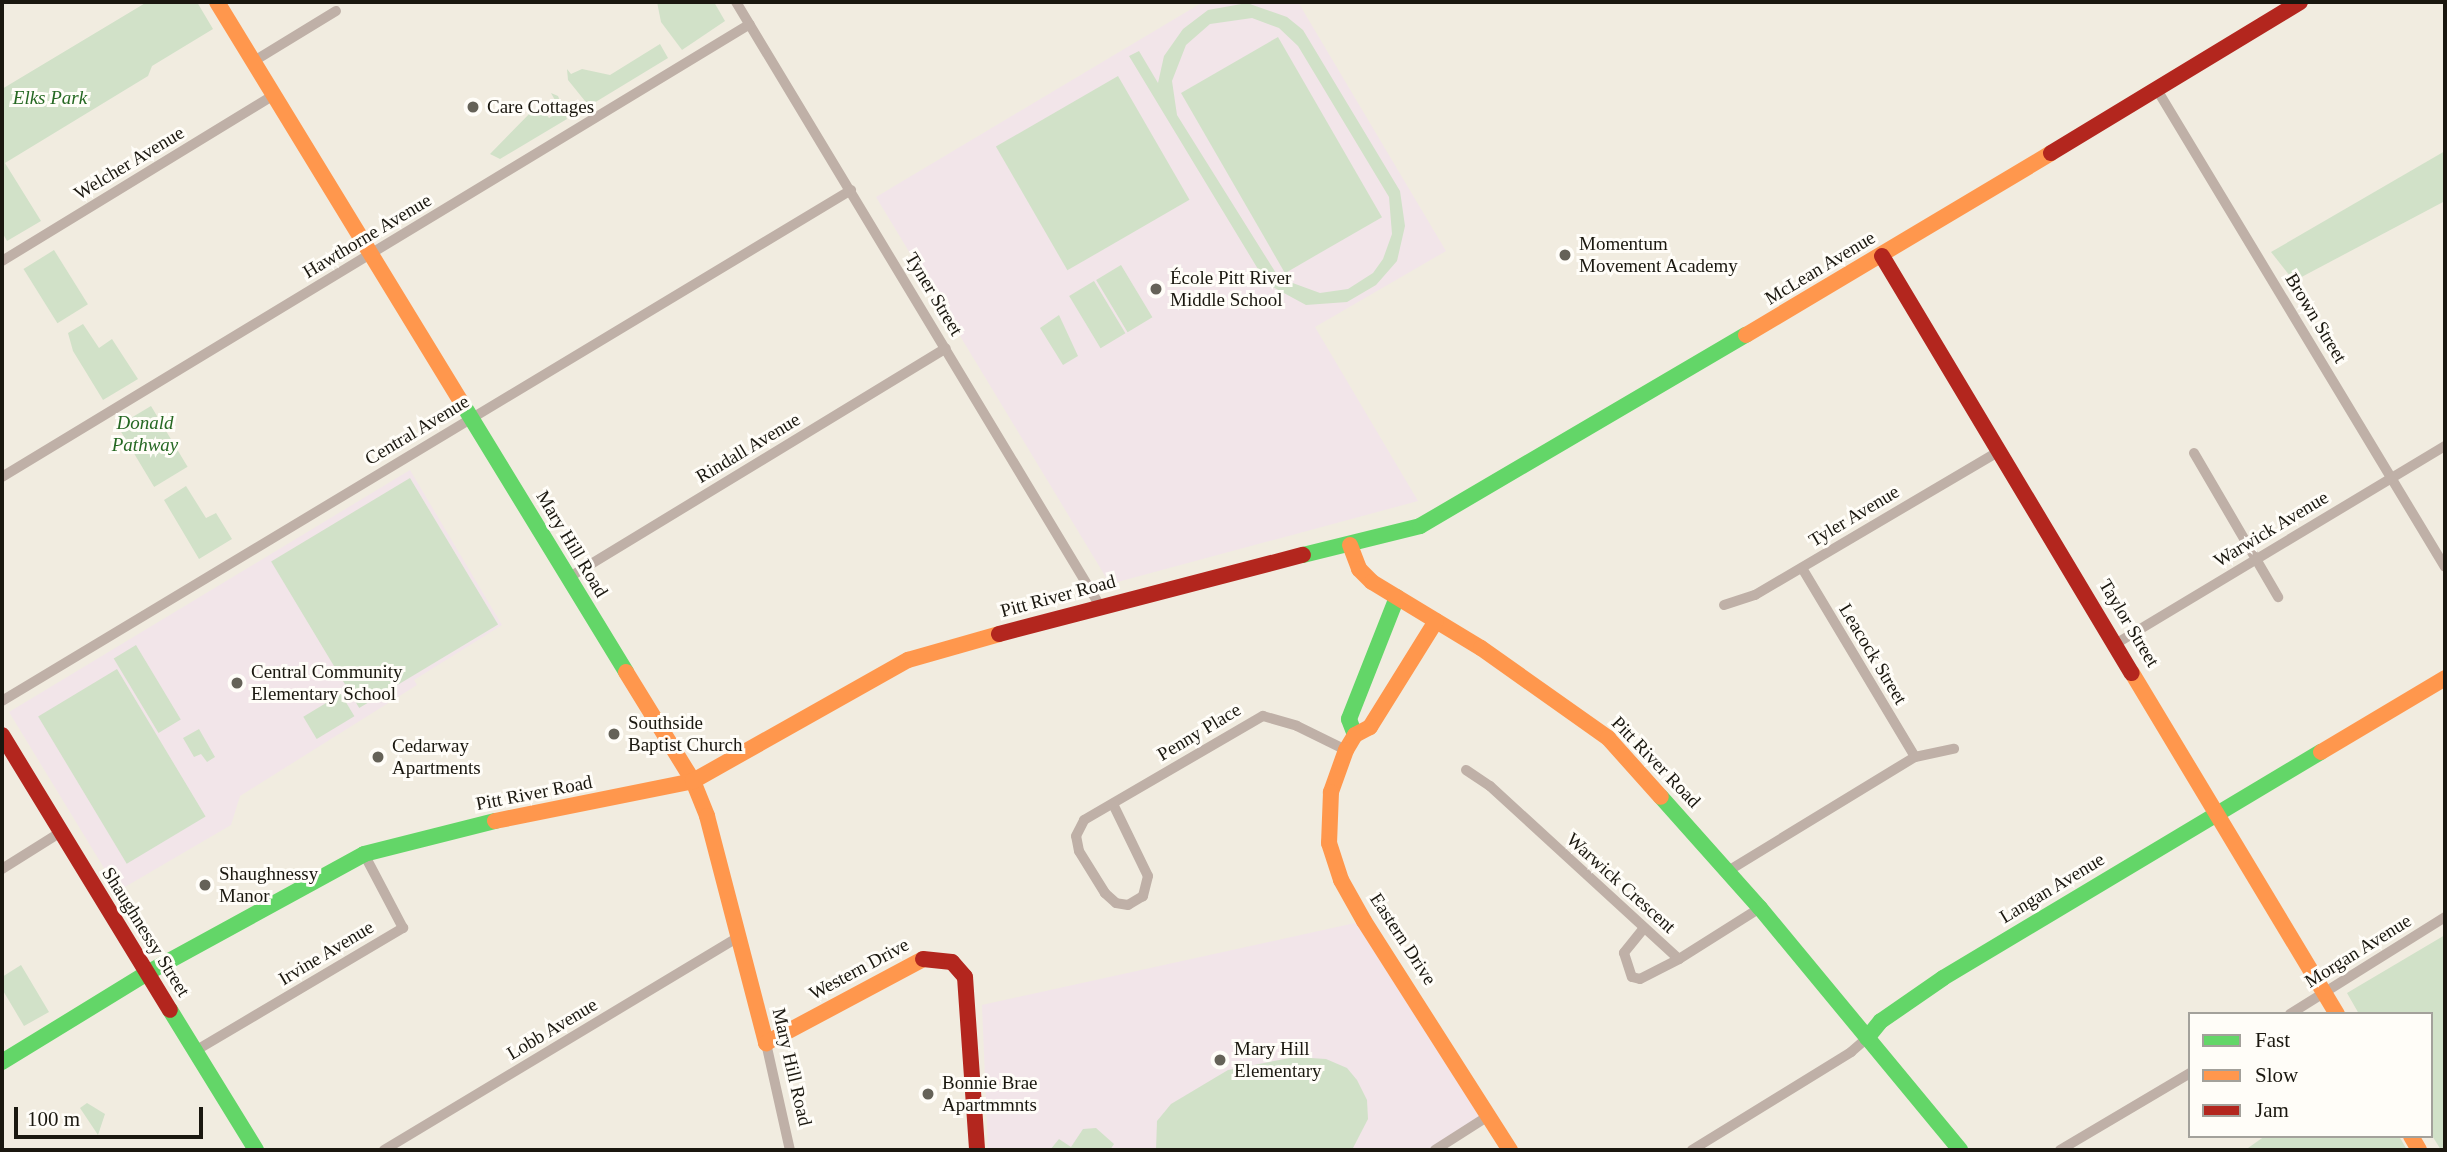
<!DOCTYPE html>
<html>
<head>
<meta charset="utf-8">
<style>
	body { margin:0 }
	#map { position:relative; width:2447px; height:1152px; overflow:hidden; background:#f1ece0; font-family:Georgia,serif }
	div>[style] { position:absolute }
	.education>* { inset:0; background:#f2e5e9 }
	.green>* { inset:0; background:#d1e1c8; transform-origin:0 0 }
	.street>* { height:10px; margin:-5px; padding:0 5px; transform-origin:5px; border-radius:5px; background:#bfb0a7 }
	.fast>* { height:16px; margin:-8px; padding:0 8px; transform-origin:8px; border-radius:8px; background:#63d668 }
	.slow>* { height:16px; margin:-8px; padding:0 8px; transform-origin:8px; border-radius:8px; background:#ff974d }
	.jam>* { height:16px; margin:-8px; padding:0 8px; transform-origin:8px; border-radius:8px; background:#b3261e }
	.dots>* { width:19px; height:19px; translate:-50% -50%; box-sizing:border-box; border:4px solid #fffdf8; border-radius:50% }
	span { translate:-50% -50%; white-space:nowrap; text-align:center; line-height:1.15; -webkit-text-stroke:6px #fffdf8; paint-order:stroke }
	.park-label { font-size:19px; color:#256822; font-style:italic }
	.poi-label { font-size:19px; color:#1a170f }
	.left { translate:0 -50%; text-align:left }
	.street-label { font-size:19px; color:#1a170f }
	.frame { position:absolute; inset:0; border:4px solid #1a170f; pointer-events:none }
	.legend { position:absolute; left:2188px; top:1012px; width:245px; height:126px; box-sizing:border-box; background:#fffdf8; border:2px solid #a3a19b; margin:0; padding:9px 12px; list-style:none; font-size:21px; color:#1a170f }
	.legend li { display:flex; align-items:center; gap:14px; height:35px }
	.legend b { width:35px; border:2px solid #a3a19b }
	.scale { position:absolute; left:14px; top:1107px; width:189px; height:32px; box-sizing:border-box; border:4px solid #1a170f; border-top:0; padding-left:9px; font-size:21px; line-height:24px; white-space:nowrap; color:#1a170f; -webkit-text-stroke:5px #fffdf8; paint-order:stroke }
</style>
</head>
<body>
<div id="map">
	<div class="education">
		<div style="clip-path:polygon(1203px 2px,1298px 2px,1446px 251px,1315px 327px,1418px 501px,1110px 584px,876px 197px)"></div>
		<div style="clip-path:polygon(410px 470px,502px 625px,414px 680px,417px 685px,240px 796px,231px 825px,118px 891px,9px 712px)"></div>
		<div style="clip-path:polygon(1364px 921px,1490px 1115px,1435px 1150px,988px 1150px,982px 1005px)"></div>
	</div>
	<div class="green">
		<div style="clip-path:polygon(147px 2px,197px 2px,213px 29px,152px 66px,148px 76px,5px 163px,41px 221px,7px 241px,2px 232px,2px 89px)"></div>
		<div style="clip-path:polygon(657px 2px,714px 2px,725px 21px,682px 50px,661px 22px)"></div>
		<div style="clip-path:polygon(evenodd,1247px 3px,1287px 17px,1303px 30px,1400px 191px,1405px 226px,1397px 261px,1376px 285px,1347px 302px,1306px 305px,1267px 284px,1129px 56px,1139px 51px,1158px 83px,1164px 56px,1183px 29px,1208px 10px,1247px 3px,1252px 18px,1279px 28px,1298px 46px,1389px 197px,1392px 234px,1383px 259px,1373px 273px,1348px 289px,1320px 293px,1279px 278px,1177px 115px,1172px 81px,1186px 45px,1210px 24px,1252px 18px)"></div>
		<div style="left:1278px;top:37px;width:208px;height:112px;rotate:60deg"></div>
		<div style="clip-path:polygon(660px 44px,668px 58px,589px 106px,568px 80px,567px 69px,571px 74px,582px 69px,610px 75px)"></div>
		<div style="left:1118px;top:76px;width:143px;height:141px;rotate:60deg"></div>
		<div style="clip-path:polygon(551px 93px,558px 96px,567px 119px,500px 159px,490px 154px,534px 109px,544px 111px,549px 118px,561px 111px)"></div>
		<div style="clip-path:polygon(2445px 151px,2445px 201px,2294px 281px,2271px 252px)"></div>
		<div style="left:54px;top:250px;width:64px;height:36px;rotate:58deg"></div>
		<div style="left:1121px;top:265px;width:61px;height:29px;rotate:59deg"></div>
		<div style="left:1094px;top:281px;width:61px;height:29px;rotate:59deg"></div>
		<div style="clip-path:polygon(1059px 315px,1078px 356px,1063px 365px,1040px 328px)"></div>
		<div style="clip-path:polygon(83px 324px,99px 348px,112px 339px,138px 379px,103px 400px,73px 351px,68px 333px)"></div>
		<div style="left:151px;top:406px;width:71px;height:39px;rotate:59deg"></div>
		<div style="left:410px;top:478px;width:171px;height:162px;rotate:59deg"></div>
		<div style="clip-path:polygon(186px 486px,206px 518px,216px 513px,232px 539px,199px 559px,164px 500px)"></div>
		<div style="left:136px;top:645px;width:87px;height:26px;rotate:59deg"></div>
		<div style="left:117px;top:669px;width:172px;height:92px;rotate:59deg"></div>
		<div style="left:341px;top:694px;width:26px;height:44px;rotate:59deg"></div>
		<div style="clip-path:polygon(199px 729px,215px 757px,207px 762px,201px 754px,194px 757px,183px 738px)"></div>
		<div style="clip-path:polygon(2445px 935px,2445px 1150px,2441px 1150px,2431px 1134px,2431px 1014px,2359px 1014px,2347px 993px)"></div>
		<div style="clip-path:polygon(21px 965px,49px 1012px,24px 1026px,2px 989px,2px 977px)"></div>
		<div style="clip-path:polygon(1295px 1057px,1326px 1059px,1347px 1068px,1357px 1080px,1367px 1100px,1368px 1119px,1352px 1150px,1156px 1150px,1157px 1121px,1171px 1104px,1228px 1070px)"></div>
		<div style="clip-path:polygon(87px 1103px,105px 1114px,98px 1135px,80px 1108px)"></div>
		<div style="clip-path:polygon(1096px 1128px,1114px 1144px,1110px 1150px,1050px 1150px,1059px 1139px,1071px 1147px,1083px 1129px)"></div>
		<div style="clip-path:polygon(2265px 1136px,2399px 1136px,2407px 1150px,2248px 1148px)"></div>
	</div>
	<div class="street">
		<div style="left:736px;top:2px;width:705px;rotate:58.92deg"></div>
		<div style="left:254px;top:61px;width:96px;rotate:-31.4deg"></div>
		<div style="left:2156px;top:88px;width:559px;rotate:58.9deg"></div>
		<div style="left:2px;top:261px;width:319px;rotate:-31.4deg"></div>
		<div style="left:2194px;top:453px;width:167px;rotate:59.7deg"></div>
		<div style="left:2px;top:477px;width:874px;rotate:-31.2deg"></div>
		<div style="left:1802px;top:568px;width:220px;rotate:59.1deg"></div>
		<div style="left:568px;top:578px;width:442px;rotate:-31.3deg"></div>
		<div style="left:1724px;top:605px;width:33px;rotate:-18deg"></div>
		<div style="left:1755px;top:595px;width:283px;rotate:-30.5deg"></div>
		<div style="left:2117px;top:643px;width:383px;rotate:-31deg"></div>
		<div style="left:2px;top:701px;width:991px;rotate:-31.04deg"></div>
		<div style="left:1466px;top:770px;width:29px;rotate:34deg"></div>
		<div style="left:1490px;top:786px;width:256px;rotate:42.5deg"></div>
		<div style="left:1679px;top:959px;width:96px;rotate:-32.2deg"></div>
		<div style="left:1113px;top:804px;width:80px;rotate:64.1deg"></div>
		<div style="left:1148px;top:876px;width:21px;rotate:104deg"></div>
		<div style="left:1143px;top:896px;width:17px;rotate:149deg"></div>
		<div style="left:1128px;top:905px;width:12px;rotate:-171deg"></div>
		<div style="left:1116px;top:903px;width:15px;rotate:-138deg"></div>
		<div style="left:1105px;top:893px;width:49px;rotate:-121.8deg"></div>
		<div style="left:1079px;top:851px;width:15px;rotate:-101deg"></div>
		<div style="left:1076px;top:836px;width:18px;rotate:-63deg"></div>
		<div style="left:1084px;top:820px;width:207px;rotate:-30.2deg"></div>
		<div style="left:1263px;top:716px;width:35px;rotate:16deg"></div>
		<div style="left:1297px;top:726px;width:55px;rotate:26.1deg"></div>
		<div style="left:2px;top:869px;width:70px;rotate:-32.1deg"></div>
		<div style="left:1728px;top:871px;width:219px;rotate:-31.4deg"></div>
		<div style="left:1915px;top:757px;width:40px;rotate:-12deg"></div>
		<div style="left:1644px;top:928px;width:32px;rotate:129deg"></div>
		<div style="left:1624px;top:953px;width:25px;rotate:72deg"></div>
		<div style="left:1632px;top:977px;width:8px;rotate:14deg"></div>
		<div style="left:1640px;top:979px;width:44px;rotate:-27.1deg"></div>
		<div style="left:2290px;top:1014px;width:183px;rotate:-32deg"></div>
		<div style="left:766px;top:1043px;width:110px;rotate:77.4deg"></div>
		<div style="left:195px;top:1051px;width:242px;rotate:-30.6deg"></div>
		<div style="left:403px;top:928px;width:84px;rotate:-117.8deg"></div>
		<div style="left:384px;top:1150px;width:414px;rotate:-31deg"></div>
		<div style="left:1435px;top:1150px;width:65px;rotate:-32.5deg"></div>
		<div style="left:1692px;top:1150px;width:187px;rotate:-31.6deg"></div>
		<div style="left:1851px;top:1052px;width:21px;rotate:-41deg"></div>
		<div style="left:2060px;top:1150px;width:151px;rotate:-30.6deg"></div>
	</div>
	<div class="fast">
		<div style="left:462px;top:403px;width:315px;rotate:58.6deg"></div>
		<div style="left:1303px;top:555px;width:121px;rotate:-13.9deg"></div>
		<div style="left:1420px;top:526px;width:378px;rotate:-30.4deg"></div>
		<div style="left:1355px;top:735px;width:17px;rotate:-111deg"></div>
		<div style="left:1349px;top:719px;width:131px;rotate:-68.5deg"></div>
		<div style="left:1661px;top:797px;width:149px;rotate:48.3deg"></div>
		<div style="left:1760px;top:908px;width:314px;rotate:50.4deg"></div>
		<div style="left:170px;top:1010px;width:164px;rotate:58.4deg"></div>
		<div style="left:1867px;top:1038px;width:22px;rotate:-51deg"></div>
		<div style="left:1881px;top:1021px;width:75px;rotate:-34.7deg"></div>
		<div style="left:1943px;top:978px;width:440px;rotate:-30.9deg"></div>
		<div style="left:2px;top:1062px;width:170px;rotate:-31.5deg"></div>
		<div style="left:147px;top:973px;width:247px;rotate:-28.7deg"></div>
		<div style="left:364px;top:854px;width:135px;rotate:-14.1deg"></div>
	</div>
	<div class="slow">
		<div style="left:217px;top:2px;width:470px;rotate:58.6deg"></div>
		<div style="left:1746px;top:335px;width:355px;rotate:-30.8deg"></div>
		<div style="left:1350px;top:545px;width:26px;rotate:69deg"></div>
		<div style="left:1359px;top:569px;width:18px;rotate:45deg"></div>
		<div style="left:1372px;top:582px;width:127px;rotate:31.2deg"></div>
		<div style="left:1481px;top:648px;width:156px;rotate:35.3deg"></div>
		<div style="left:1608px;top:738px;width:79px;rotate:48.1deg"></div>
		<div style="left:1436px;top:621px;width:125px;rotate:121.9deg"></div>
		<div style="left:1370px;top:727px;width:17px;rotate:152deg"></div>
		<div style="left:1355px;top:735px;width:17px;rotate:121deg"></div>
		<div style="left:1346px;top:750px;width:45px;rotate:109.7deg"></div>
		<div style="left:1331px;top:792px;width:51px;rotate:92.2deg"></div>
		<div style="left:1329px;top:843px;width:39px;rotate:72deg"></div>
		<div style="left:1341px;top:880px;width:47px;rotate:60.7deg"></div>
		<div style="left:1364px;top:921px;width:272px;rotate:57.5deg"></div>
		<div style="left:626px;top:672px;width:128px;rotate:58.4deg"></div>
		<div style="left:693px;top:781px;width:38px;rotate:68deg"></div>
		<div style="left:707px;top:816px;width:235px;rotate:75.4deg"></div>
		<div style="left:766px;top:1043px;width:178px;rotate:-28.1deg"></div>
		<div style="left:2132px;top:673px;width:398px;rotate:59deg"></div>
		<div style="left:2321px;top:752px;width:144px;rotate:-30.8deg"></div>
		<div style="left:495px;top:821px;width:202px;rotate:-11.4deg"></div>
		<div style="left:693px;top:781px;width:247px;rotate:-29.4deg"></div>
		<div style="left:908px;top:660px;width:95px;rotate:-15.9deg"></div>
		<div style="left:2411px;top:1136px;width:16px;rotate:60deg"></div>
	</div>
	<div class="jam">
		<div style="left:2051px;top:153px;width:291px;rotate:-31.2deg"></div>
		<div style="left:1882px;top:256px;width:486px;rotate:59.1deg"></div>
		<div style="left:999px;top:634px;width:314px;rotate:-14.6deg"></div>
		<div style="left:2px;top:735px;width:322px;rotate:58.6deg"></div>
		<div style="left:923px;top:959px;width:29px;rotate:6deg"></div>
		<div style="left:952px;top:962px;width:20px;rotate:49deg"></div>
		<div style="left:965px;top:977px;width:173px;rotate:86deg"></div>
	</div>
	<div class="dots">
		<div style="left:473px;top:107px;background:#656258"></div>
		<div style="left:1565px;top:255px;background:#656258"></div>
		<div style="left:1156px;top:289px;background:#656258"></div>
		<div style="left:237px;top:683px;background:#656258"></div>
		<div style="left:614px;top:734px;background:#656258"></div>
		<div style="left:378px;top:757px;background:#656258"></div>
		<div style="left:205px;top:885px;background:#656258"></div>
		<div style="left:1220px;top:1060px;background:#656258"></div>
		<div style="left:928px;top:1094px;background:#656258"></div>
	</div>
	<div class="park-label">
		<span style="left:50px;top:98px">Elks Park</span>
		<span style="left:145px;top:434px">Donald<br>Pathway</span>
	</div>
	<div class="poi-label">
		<span class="left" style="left:487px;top:107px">Care Cottages</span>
		<span class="left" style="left:1579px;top:255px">Momentum<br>Movement Academy</span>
		<span class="left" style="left:1170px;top:289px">École Pitt River<br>Middle School</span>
		<span class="left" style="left:251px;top:683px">Central Community<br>Elementary School</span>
		<span class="left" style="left:628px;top:734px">Southside<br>Baptist Church</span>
		<span class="left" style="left:392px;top:757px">Cedarway<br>Apartments</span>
		<span class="left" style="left:219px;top:885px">Shaughnessy<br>Manor</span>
		<span class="left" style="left:1234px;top:1060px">Mary Hill<br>Elementary</span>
		<span class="left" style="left:942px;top:1094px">Bonnie Brae<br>Apartmmnts</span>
	</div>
	<div class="street-label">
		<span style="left:129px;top:163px;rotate:-31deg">Welcher Avenue</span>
		<span style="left:367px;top:236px;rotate:-31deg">Hawthorne Avenue</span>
		<span style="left:1820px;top:268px;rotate:-31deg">McLean Avenue</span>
		<span style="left:934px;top:294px;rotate:59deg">Tyner Street</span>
		<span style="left:2316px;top:318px;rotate:59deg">Brown Street</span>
		<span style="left:417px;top:430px;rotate:-31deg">Central Avenue</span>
		<span style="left:748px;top:448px;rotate:-31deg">Rindall Avenue</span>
		<span style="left:1854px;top:516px;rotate:-31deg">Tyler Avenue</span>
		<span style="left:2271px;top:529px;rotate:-31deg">Warwick Avenue</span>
		<span style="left:572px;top:544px;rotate:59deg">Mary Hill Road</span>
		<span style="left:1058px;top:596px;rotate:-15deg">Pitt River Road</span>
		<span style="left:2129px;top:623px;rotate:59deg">Taylor Street</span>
		<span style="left:1873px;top:654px;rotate:59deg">Leacock Street</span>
		<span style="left:1199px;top:732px;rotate:-31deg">Penny Place</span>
		<span style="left:1656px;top:762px;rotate:46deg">Pitt River Road</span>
		<span style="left:534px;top:793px;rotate:-11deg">Pitt River Road</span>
		<span style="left:1621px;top:883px;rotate:42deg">Warwick Crescent</span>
		<span style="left:2052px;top:888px;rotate:-31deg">Langan Avenue</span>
		<span style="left:146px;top:932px;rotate:58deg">Shaughnessy Street</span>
		<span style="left:1403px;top:939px;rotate:57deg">Eastern Drive</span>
		<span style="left:2358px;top:951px;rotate:-32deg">Morgan Avenue</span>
		<span style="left:326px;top:953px;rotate:-31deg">Irvine Avenue</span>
		<span style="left:859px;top:969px;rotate:-28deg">Western Drive</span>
		<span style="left:552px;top:1029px;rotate:-31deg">Lobb Avenue</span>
		<span style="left:792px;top:1067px;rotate:77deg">Mary Hill Road</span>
	</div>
	<div class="frame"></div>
	<ul class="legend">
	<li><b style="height:9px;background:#63d668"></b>Fast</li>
	<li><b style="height:9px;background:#ff974d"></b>Slow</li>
	<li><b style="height:9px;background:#b3261e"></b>Jam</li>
	</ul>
	<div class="scale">100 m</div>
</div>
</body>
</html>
